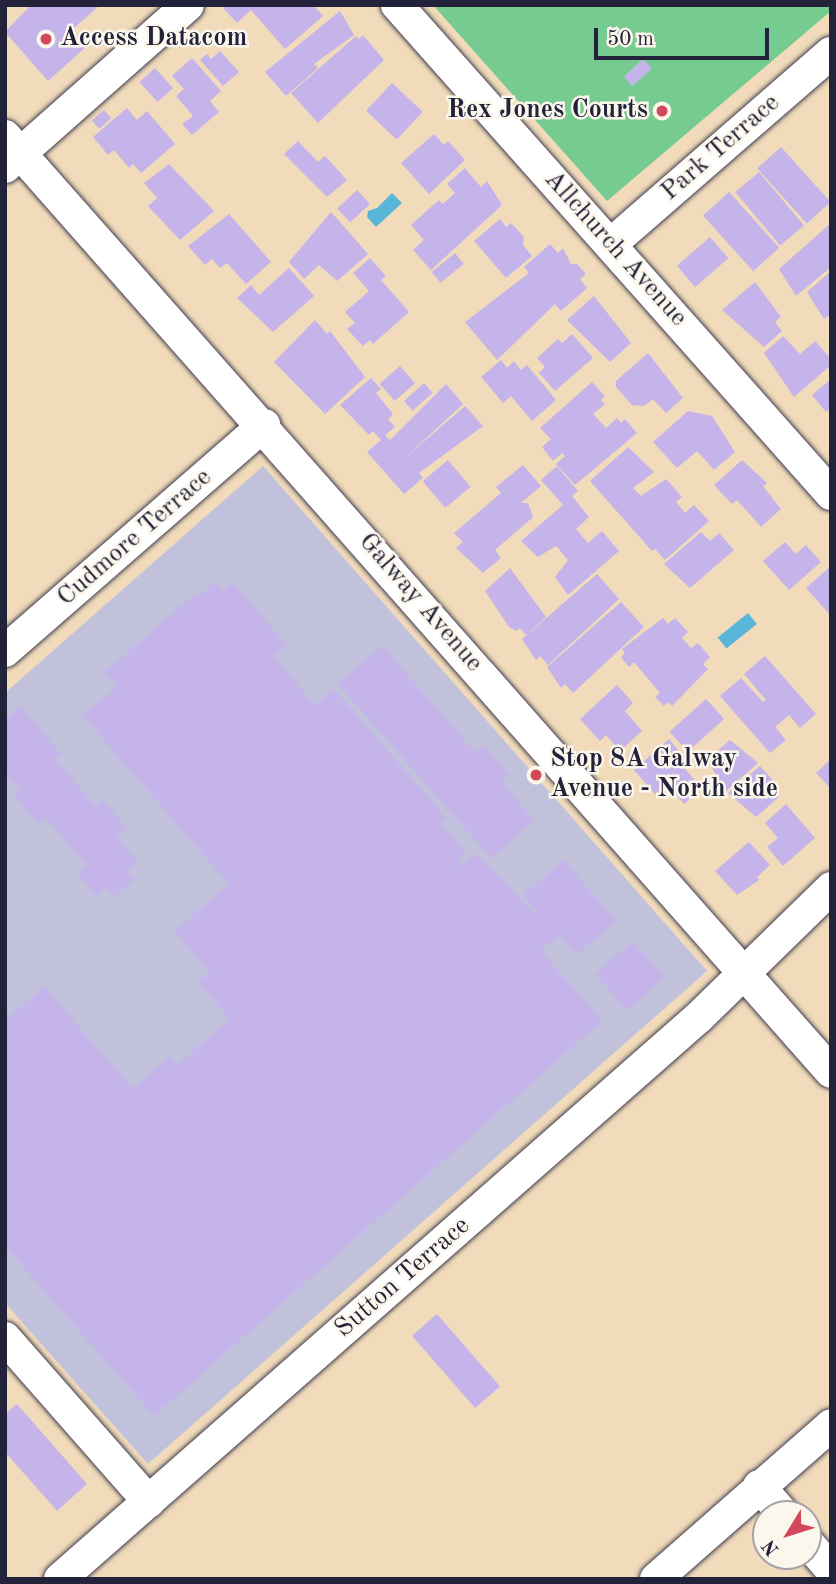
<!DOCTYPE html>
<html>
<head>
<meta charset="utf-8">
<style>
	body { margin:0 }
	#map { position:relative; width:836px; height:1584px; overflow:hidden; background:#f1dbbb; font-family:"Old Standard TT",serif }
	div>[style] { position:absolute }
	.industrial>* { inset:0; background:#c2c1dc }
	.green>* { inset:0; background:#76cc90 }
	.water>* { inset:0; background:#5ab6d8; transform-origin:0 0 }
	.building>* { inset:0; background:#c4b4ea; transform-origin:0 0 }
	.roads { filter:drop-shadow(0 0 2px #413e4e) drop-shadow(0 0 2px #413e4e) }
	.minor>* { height:32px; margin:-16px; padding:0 16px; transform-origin:16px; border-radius:16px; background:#fff }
	.dots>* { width:19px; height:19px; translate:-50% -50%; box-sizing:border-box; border:4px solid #fbf7ec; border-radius:50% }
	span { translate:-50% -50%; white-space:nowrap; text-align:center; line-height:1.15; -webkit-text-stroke:5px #fbf7ec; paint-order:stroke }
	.poi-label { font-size:26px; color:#22223b; font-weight:700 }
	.left { translate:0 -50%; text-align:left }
	.right { translate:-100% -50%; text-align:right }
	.street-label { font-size:26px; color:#22223b }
	.frame { position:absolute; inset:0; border:7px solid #22223b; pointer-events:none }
	.north { position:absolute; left:752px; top:1500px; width:70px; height:70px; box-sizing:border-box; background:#fbf7ec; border:2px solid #a4a2a5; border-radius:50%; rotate:232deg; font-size:19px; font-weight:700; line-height:28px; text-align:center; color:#22223b }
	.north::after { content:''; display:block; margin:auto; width:24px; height:32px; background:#d1495b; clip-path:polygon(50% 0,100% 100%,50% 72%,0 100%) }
	.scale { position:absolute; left:594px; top:28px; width:175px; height:32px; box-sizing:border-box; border:4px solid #22223b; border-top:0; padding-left:9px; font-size:21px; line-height:24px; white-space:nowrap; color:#22223b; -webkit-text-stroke:5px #fbf7ec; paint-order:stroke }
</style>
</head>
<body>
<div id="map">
	<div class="industrial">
		<div style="clip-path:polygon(263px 466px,707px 971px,148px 1464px,5px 1303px,5px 693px)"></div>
	</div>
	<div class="green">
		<div style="clip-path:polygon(433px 5px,831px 5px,831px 11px,607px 201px)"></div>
	</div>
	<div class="water">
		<div style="clip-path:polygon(392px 193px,402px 203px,376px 227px,367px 217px,368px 211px,377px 208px)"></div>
		<div style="left:748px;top:613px;width:14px;height:39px;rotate:51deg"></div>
	</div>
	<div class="building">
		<div style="clip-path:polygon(31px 5px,100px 5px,72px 30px,87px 46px,48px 81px,5px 32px)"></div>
		<div style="clip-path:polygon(225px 5px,313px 5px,323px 16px,285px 49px,251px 10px,237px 23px,223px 8px)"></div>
		<div style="clip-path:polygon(340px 11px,354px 35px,314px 64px,318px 68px,286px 96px,265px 72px)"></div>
		<div style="clip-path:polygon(363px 35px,384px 60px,318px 123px,291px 93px,356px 36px,359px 39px)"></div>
		<div style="clip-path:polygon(220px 51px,239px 72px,223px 86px,200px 60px,207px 54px,211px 59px)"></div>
		<div style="clip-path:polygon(192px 58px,221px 91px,210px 101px,219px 112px,192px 135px,182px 124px,193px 116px,176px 96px,184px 89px,172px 76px)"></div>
		<div style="left:643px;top:59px;width:13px;height:26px;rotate:48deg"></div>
		<div style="left:155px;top:68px;width:27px;height:21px;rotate:48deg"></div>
		<div style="left:392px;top:83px;width:42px;height:38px;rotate:43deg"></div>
		<div style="clip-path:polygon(127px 108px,137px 120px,147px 111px,175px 144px,141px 173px,133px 164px,129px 168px,114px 150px,108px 155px,93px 137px)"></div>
		<div style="left:104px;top:110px;width:11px;height:16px;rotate:49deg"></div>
		<div style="clip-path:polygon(434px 134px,444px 145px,448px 141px,465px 160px,429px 194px,401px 163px)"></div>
		<div style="clip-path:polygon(298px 141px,318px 162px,325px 156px,347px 180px,327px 197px,284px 154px)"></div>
		<div style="left:781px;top:147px;width:74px;height:32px;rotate:48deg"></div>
		<div style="clip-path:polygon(169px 164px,214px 211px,180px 240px,148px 206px,157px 198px,144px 183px)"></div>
		<div style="clip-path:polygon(465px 168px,481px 187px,487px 181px,502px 205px,431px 270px,413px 250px,424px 240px,411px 225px,439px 200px,443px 204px,455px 193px,447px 184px)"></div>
		<div style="left:759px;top:172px;width:70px;height:31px;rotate:50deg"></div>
		<div style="left:357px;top:190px;width:19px;height:27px;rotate:47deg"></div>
		<div style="left:729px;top:192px;width:75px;height:35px;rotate:48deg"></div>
		<div style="clip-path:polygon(331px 212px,368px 254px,337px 281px,319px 265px,304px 279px,289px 262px)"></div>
		<div style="clip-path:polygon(229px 214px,271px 262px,246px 284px,227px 263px,220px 268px,212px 259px,205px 265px,188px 246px)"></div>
		<div style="clip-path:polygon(500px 219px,506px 227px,511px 223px,524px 237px,523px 245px,532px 256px,506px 278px,474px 241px)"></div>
		<div style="clip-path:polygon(831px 223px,831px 267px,796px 296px,779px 269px)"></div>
		<div style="left:710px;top:237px;width:28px;height:44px;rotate:49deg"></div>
		<div style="clip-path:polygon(550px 244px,558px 253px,563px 248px,571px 264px,577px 264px,586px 274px,580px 279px,587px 288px,561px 311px,555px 304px,497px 360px,465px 322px,529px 273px,524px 267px)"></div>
		<div style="left:455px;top:253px;width:14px;height:30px;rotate:51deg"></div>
		<div style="clip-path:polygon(370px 258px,386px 276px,381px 280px,409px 312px,373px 344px,370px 340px,363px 346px,347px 329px,355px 323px,345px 312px,369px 291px,353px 273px)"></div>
		<div style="clip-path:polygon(289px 268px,314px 296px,273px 332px,237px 298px,251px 285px,259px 295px)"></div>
		<div style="clip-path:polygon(831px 271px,831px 314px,824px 319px,807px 292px)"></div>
		<div style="clip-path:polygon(755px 282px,781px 317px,775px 322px,782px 331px,764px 347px,722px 310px)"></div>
		<div style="clip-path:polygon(594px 296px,631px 343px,610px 362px,567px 320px)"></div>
		<div style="clip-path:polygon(315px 320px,327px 334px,330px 331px,365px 377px,325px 414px,274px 362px)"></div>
		<div style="clip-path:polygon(572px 334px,593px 358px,555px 391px,539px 373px,545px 367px,537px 358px,558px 339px,562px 343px)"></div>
		<div style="clip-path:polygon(783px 336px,800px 354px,815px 341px,831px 359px,831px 365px,794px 397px,764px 353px)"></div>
		<div style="clip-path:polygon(648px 353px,683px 398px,666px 413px,653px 399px,644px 406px,632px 405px,616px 387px,616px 381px)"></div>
		<div style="clip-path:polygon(501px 360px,507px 368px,514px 361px,521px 370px,527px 365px,556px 400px,532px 421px,511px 396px,503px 403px,481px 377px)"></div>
		<div style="left:400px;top:366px;width:23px;height:27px;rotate:49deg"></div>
		<div style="clip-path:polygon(371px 378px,381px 389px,376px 393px,393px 414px,388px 419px,395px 427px,385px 435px,390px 440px,446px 384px,463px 404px,406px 457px,465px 406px,483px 426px,419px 473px,423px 478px,404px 494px,367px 452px,381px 440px,373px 431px,369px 435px,340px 405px)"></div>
		<div style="clip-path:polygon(831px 379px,831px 408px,826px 412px,812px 395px)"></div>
		<div style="clip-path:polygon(592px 382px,605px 396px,601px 400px,605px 404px,593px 414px,606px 428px,617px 418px,621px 423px,625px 419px,637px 433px,575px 485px,556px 464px,565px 456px,562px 453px,553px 461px,542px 447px,551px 439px,540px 428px)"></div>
		<div style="left:424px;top:383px;width:13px;height:27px;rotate:48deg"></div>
		<div style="clip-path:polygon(688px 411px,712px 416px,735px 452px,714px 470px,697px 451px,677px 468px,653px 442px)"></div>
		<div style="clip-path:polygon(628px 447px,654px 472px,633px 488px,641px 496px,666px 479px,682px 497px,676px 502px,685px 513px,694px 505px,709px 521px,665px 560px,655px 549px,652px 551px,590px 481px)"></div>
		<div style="left:448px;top:460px;width:35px;height:33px;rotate:50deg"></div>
		<div style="clip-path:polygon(742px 460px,767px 483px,763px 486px,781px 509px,761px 527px,737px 500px,732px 504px,714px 485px)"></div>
		<div style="clip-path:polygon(523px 465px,541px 486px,521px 503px,528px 503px,533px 517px,495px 550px,501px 558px,483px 573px,456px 548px,463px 542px,454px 533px,501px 493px,496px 487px)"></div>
		<div style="clip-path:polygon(557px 466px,578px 491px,572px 496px,589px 517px,576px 529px,588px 543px,602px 531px,619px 551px,568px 595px,555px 577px,568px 560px,556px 546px,538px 557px,521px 541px,563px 505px,541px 480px)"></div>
		<div style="clip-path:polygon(701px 532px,710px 541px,719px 533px,734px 550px,690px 588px,664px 564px)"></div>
		<div style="clip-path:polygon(785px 542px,796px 554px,806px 545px,821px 562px,789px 590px,763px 561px)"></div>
		<div style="clip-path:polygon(831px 566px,831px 616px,806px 588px)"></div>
		<div style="clip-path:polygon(510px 568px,546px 617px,526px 635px,520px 628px,516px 631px,509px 627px,485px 591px)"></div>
		<div style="clip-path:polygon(597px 574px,619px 599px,548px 665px,540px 656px,536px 660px,522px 639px)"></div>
		<div style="clip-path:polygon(215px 582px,222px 591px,232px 582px,287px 645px,273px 656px,315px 705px,334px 689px,446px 818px,440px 823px,466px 853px,457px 861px,462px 866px,476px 853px,534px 913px,537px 910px,524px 895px,563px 860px,616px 921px,577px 954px,560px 934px,541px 951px,602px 1021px,154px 1416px,5px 1246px,5px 1012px,9px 1017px,44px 987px,133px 1089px,170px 1057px,177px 1065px,230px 1019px,198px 982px,210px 972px,175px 931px,229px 884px,83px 716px,118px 686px,105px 672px,194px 595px,197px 598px)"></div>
		<div style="clip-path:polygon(621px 602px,644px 627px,573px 693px,565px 684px,561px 688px,547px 667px)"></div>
		<div style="clip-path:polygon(663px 618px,668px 624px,675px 618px,688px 632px,682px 638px,691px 648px,698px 643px,710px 657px,703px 664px,708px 669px,672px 706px,668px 702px,664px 706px,655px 697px,660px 693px,634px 662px,629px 667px,621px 657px,625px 653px,622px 649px)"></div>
		<div style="clip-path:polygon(382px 646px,475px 752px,483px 745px,509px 775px,501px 782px,534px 820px,491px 858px,338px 684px)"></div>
		<div style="clip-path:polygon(765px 656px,816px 714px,800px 728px,789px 715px,775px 727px,786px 740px,770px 753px,720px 696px,741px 678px,763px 702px,766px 700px,744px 674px)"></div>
		<div style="clip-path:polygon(617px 685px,633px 703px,625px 711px,642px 731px,620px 751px,606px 735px,600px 741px,580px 719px)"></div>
		<div style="left:706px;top:699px;width:27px;height:49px;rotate:48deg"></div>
		<div style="clip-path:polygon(20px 707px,61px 754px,54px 759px,96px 806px,102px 800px,127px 828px,116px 837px,137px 861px,126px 871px,134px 879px,115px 897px,106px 888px,97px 896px,77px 874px,87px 865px,46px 818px,39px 824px,14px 795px,20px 789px,5px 772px,5px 720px)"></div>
		<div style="clip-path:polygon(669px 739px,690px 764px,685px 769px,702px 788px,684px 804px,671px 789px,668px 793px,663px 787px,655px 794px,634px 770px)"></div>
		<div style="clip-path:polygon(730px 740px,758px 763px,726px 791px,707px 760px)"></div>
		<div style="clip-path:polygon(831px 759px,831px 789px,816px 773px)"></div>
		<div style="clip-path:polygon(760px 766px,773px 780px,767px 784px,779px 797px,756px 817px,728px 793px)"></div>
		<div style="clip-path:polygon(786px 804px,815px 838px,783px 866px,767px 847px,778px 838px,765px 823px)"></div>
		<div style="clip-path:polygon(749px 842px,770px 865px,757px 877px,759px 880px,737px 895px,715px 871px)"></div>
		<div style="left:633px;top:941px;width:48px;height:50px;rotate:49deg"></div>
		<div style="left:437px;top:1314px;width:96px;height:33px;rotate:49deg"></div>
		<div style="clip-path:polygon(17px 1404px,87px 1484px,57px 1511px,5px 1452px,5px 1414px)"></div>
	</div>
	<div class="roads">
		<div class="minor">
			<div style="left:397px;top:5px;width:654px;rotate:48.41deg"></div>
			<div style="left:5px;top:136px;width:1248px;rotate:48.57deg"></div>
			<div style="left:5px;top:167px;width:244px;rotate:-41.5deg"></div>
			<div style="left:611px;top:244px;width:291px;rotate:-41deg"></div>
			<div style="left:5px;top:651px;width:344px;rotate:-41.1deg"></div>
			<div style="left:5px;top:1338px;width:218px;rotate:48.7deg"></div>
			<div style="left:759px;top:1486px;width:37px;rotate:49deg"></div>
			<div style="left:808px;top:1543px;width:35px;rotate:49deg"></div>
			<div style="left:60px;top:1579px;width:851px;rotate:-41.33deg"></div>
			<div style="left:699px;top:1017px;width:185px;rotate:-44.3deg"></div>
			<div style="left:656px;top:1579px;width:233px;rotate:-41.3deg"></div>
		</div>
	</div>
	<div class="dots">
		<div style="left:46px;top:39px;background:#d1495b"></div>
		<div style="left:662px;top:111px;background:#d1495b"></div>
		<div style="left:536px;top:775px;background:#d1495b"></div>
	</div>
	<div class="poi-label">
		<span class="left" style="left:60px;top:39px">Access Datacom</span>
		<span class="right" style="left:648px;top:111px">Rex Jones Courts</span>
		<span class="left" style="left:550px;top:775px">Stop 8A Galway<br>Avenue - North side</span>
	</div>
	<div class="street-label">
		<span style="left:721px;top:148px;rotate:-41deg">Park Terrace</span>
		<span style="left:615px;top:249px;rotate:48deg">Allchurch Avenue</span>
		<span style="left:135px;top:538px;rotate:-41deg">Cudmore Terrace</span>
		<span style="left:420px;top:603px;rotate:49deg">Galway Avenue</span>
		<span style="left:403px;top:1278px;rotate:-41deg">Sutton Terrace</span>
	</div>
	<div class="frame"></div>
	<div class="north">N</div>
	<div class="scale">50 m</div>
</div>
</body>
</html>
